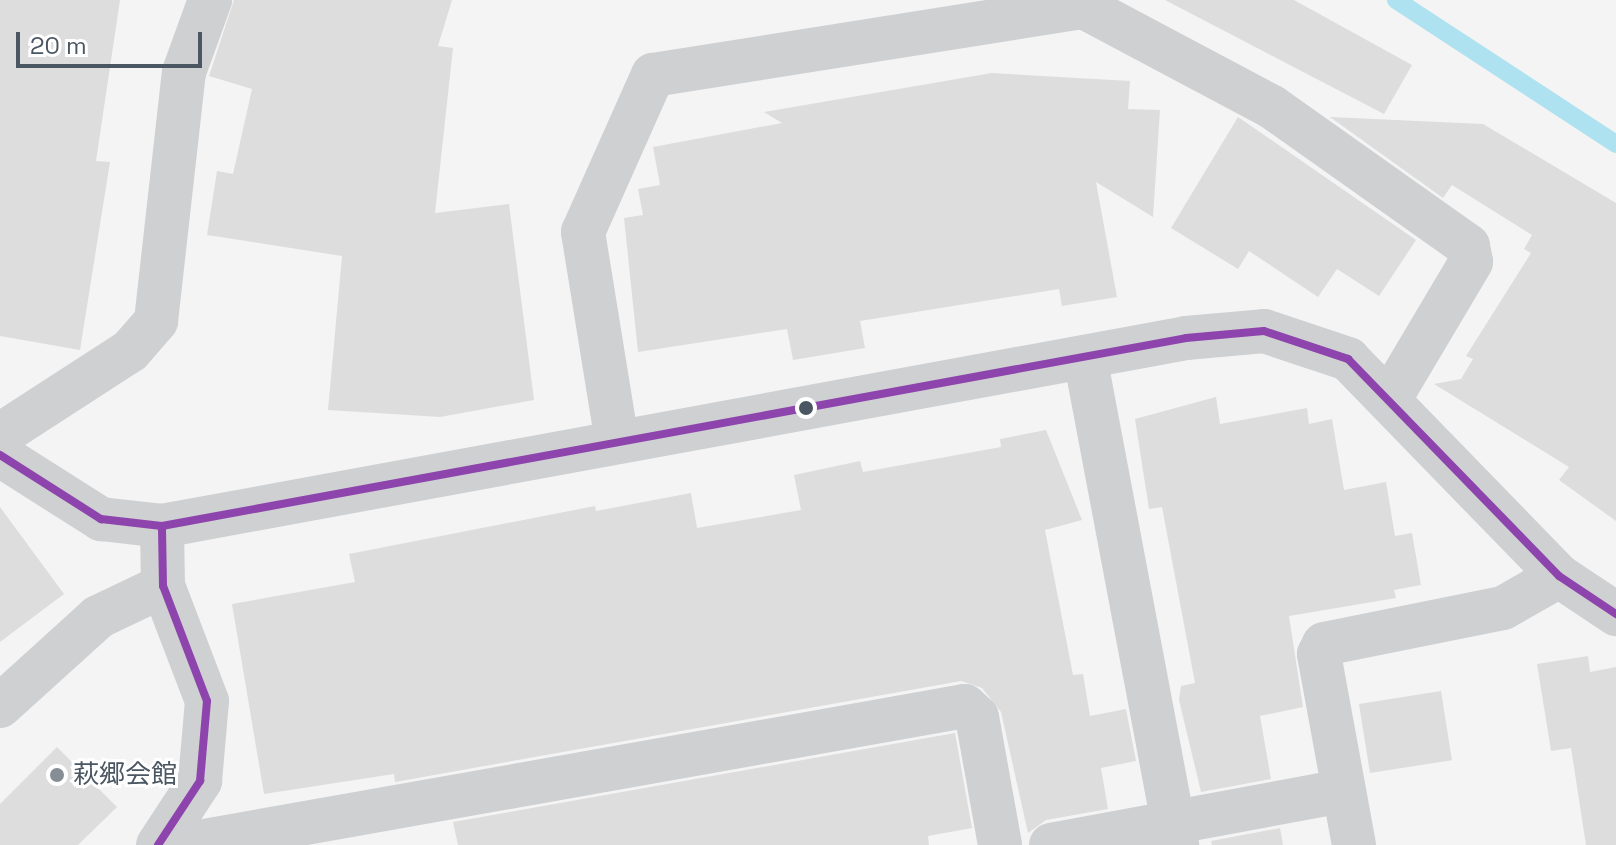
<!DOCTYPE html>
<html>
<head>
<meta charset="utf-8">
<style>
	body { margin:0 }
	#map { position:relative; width:1616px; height:845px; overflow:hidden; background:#f4f4f4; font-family:"Space Grotesk","Noto Sans JP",sans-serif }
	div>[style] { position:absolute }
	.stream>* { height:18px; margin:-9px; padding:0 9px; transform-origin:9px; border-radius:9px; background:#aee2f0 }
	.building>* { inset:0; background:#ddddde; transform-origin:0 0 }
	.minor>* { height:44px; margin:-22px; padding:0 22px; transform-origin:22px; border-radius:22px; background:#ced0d2 }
	.bus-1>* { height:8px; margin:-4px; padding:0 4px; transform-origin:4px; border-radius:4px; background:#8e44ad }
	.dots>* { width:22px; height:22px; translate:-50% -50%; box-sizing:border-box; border:4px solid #fff; border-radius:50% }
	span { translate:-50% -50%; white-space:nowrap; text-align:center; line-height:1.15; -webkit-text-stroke:6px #fff; paint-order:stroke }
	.poi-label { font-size:26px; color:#4a5661 }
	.left { translate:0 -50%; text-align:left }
	.scale { position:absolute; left:16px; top:32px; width:186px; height:36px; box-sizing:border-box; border:4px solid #4a5661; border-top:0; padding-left:10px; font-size:24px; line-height:28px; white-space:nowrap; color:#4a5661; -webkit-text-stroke:6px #fff; paint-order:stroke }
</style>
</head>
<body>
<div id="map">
	<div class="stream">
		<div style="left:1396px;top:0;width:263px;rotate:33.2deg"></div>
	</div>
	<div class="building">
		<div style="clip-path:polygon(0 0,120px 0,96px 161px,110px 162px,80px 350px,0 336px)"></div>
		<div style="clip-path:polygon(234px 0,452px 0,438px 46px,453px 48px,435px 213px,509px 204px,534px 400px,440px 417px,328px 410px,342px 256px,207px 235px,217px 171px,233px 174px,252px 89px,209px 76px)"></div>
		<div style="clip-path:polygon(1165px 0,1294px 0,1412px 65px,1384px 114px)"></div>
		<div style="clip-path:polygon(992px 73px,1130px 81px,1128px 109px,1160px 110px,1153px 217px,1096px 182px,1117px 297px,1062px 306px,1059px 289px,860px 321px,865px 348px,793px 360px,787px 329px,638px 352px,624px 218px,643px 215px,638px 189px,660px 185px,653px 147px,782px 123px,764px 112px)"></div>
		<div style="clip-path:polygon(1238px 117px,1416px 240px,1379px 296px,1337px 269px,1318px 297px,1249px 251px,1238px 269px,1171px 228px)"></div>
		<div style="clip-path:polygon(1330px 117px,1483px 124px,1616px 203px,1616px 521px,1559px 480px,1569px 467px,1434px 384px,1461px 379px,1473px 359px,1466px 356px,1531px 253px,1524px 249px,1532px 235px,1452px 185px,1443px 198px)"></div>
		<div style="clip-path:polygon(1216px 397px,1220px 424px,1307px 408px,1309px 424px,1332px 419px,1344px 490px,1386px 482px,1395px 536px,1412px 533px,1421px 585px,1394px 590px,1396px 598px,1289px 616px,1303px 707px,1260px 716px,1271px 779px,1201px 792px,1179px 700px,1181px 686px,1195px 683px,1162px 507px,1149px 509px,1135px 419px)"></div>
		<div style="clip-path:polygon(1046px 430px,1082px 520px,1045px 530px,1073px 675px,1083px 674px,1090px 716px,1126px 709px,1136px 761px,1101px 768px,1108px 809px,1046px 820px,1028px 833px,1001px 712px,982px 688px,961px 681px,395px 782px,394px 774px,264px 794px,232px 604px,355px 582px,349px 554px,595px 506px,596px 511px,691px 493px,697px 528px,801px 510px,794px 475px,860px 461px,863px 472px,1001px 447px,1000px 439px)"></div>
		<div style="clip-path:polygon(0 507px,64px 594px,0 642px)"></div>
		<div style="clip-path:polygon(1588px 656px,1590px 672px,1616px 667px,1616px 845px,1586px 845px,1571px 748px,1551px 751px,1537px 664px)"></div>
		<div style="left:1441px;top:691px;width:70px;height:83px;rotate:81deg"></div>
		<div style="clip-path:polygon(955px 733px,972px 828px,928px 836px,929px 845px,458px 845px,453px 822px)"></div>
		<div style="clip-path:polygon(57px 747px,117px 807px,78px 845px,0 845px,0 804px)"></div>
		<div style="clip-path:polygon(1280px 828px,1283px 845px,1212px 845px,1211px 841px)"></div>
	</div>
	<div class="minor">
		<div style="left:1085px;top:357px;width:497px;rotate:79.3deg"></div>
		<div style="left:0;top:435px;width:155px;rotate:-32.9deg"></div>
		<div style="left:130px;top:351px;width:40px;rotate:-49deg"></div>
		<div style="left:156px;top:321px;width:251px;rotate:-83.6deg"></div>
		<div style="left:184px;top:72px;width:77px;rotate:-70.1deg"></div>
		<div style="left:617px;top:442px;width:213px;rotate:-99.2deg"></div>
		<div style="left:583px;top:232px;width:172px;rotate:-66deg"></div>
		<div style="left:653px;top:75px;width:436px;rotate:-9deg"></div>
		<div style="left:1084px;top:7px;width:213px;rotate:28deg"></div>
		<div style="left:1272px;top:107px;width:240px;rotate:35.3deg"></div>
		<div style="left:1468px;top:246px;width:16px;rotate:79deg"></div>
		<div style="left:1471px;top:262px;width:155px;rotate:120.7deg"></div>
		<div style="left:0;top:455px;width:120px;rotate:32.4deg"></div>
		<div style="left:101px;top:519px;width:61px;rotate:6.5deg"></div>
		<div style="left:162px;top:526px;width:1041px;rotate:-10.4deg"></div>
		<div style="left:1186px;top:338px;width:78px;rotate:-5.1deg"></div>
		<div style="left:1264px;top:331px;width:89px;rotate:18.4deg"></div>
		<div style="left:1348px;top:359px;width:303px;rotate:45.8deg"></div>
		<div style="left:1559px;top:576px;width:69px;rotate:33.7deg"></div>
		<div style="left:0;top:706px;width:132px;rotate:-42.2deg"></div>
		<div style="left:98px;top:617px;width:72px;rotate:-25.5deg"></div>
		<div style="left:158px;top:845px;width:77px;rotate:-56.7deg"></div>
		<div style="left:200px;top:781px;width:80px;rotate:-85deg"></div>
		<div style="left:207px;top:701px;width:123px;rotate:-110.9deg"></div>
		<div style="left:163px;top:586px;width:60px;rotate:-91deg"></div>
		<div style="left:182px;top:845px;width:795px;rotate:-10.07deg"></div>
		<div style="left:965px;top:706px;width:16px;rotate:43deg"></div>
		<div style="left:977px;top:717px;width:130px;rotate:79.8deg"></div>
		<div style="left:1051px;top:845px;width:297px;rotate:-10.5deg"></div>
		<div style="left:1354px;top:845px;width:194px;rotate:-100.4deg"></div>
		<div style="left:1319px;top:654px;width:11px;rotate:-63deg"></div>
		<div style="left:1324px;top:644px;width:183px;rotate:-11.4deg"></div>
		<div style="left:1503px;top:608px;width:64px;rotate:-29.7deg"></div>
	</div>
	<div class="bus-1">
		<div style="left:0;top:455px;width:120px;rotate:32.4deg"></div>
		<div style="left:101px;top:519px;width:61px;rotate:6.5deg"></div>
		<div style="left:162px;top:526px;width:1041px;rotate:-10.4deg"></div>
		<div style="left:1186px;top:338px;width:78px;rotate:-5.1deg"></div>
		<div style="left:1264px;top:331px;width:89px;rotate:18.4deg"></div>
		<div style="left:1348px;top:359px;width:303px;rotate:45.8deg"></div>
		<div style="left:1559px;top:576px;width:69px;rotate:33.7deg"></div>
		<div style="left:158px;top:845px;width:77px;rotate:-56.7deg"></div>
		<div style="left:200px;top:781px;width:80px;rotate:-85deg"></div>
		<div style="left:207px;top:701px;width:123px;rotate:-110.9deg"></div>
		<div style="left:163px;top:586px;width:60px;rotate:-91deg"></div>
	</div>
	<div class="dots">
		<div style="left:806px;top:408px;background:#4a5661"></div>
		<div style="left:57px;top:775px;background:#868d94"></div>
	</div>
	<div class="poi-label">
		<span class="left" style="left:73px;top:775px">萩郷会館</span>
	</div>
	<div class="scale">20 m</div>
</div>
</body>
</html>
